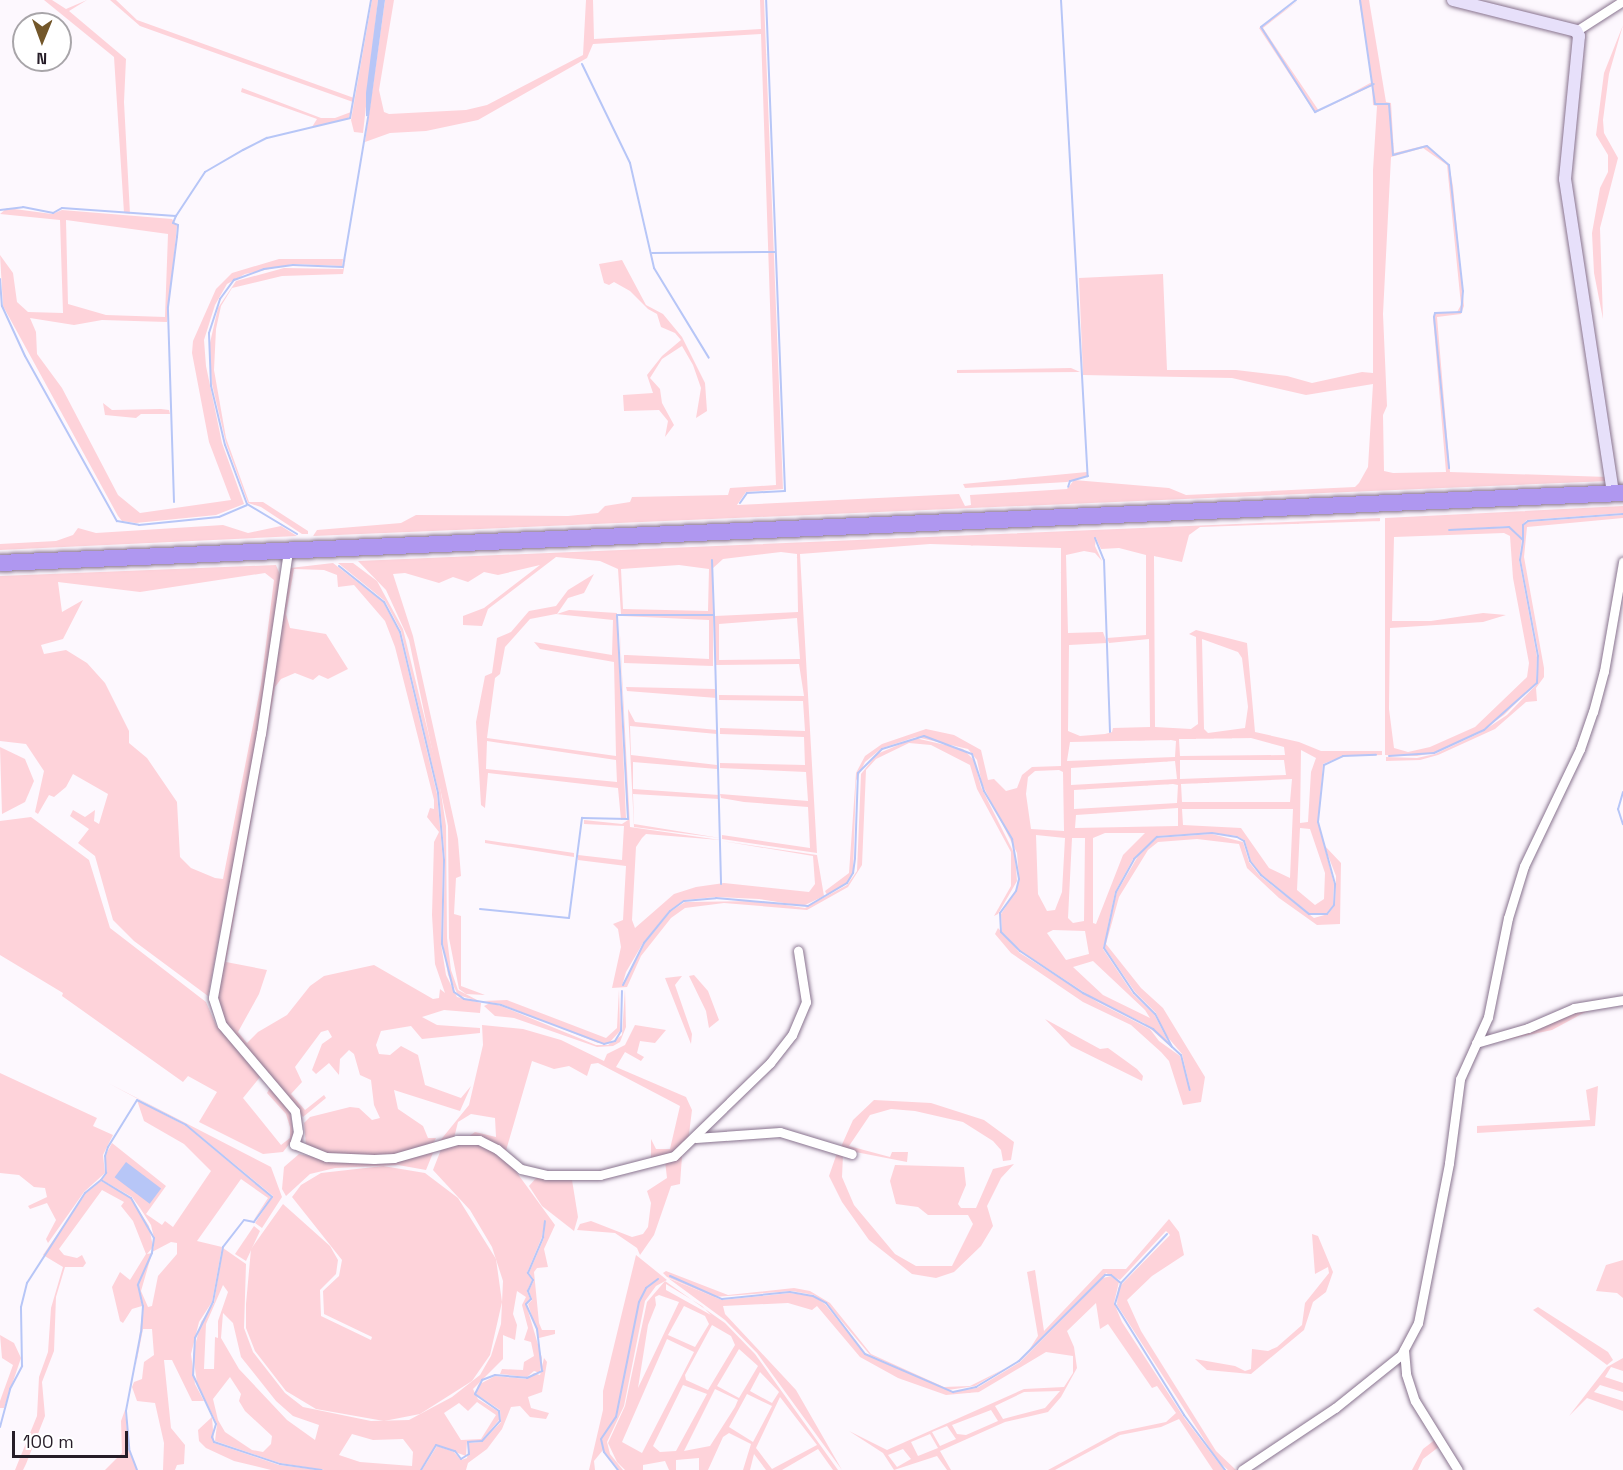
<!DOCTYPE html>
<html>
<head>
<meta charset="utf-8">
<style>
	body { margin:0 }
	#map { position:relative; width:1623px; height:1470px; overflow:hidden; background:#fdf8fe; font-family:"Space Grotesk",sans-serif }
	div>[style] { position:absolute }
	.green>* { inset:0; background:#fed3da }
	.water>* { inset:0; background:#b7c6f7; transform-origin:0 0 }
	.stream>* { height:2px; margin:-1px; padding:0 1px; transform-origin:1px; border-radius:1px; background:#b7c6f7 }
	.roads { filter:drop-shadow(0 0 2px #88738e) drop-shadow(0 0 2px #88738e) }
	.street>* { height:9px; margin:-4.5px; padding:0 4.5px; transform-origin:4.5px; border-radius:4.5px; background:#fff }
	.secondary>* { height:12px; margin:-6px; padding:0 6px; transform-origin:6px; border-radius:6px; background:#e7e0fa }
	.highway>* { height:16px; margin:-8px; padding:0 8px; transform-origin:8px; border-radius:8px; background:#af97f0 }
	span { translate:-50% -50%; white-space:nowrap; text-align:center; line-height:1.15; -webkit-text-stroke:4.5px #fff; paint-order:stroke }
	.north { position:absolute; left:12px; top:12px; width:60px; height:60px; box-sizing:border-box; background:#fff; border:2px solid #a8a5a9; border-radius:50%; rotate:181deg; font-size:16px; font-weight:700; line-height:24px; text-align:center; color:#261d28 }
	.north::after { content:''; display:block; margin:auto; width:21px; height:27px; background:#73572a; clip-path:polygon(50% 0,100% 100%,50% 72%,0 100%) }
	.scale { position:absolute; left:12px; top:1431px; width:116px; height:27px; box-sizing:border-box; border:3px solid #261d28; border-top:0; padding-left:8px; font-size:18px; line-height:21px; white-space:nowrap; color:#261d28; -webkit-text-stroke:4px #fff; paint-order:stroke }
</style>
</head>
<body>
<div id="map">
	<div class="green">
		<div style="clip-path:polygon(44px 0,52px 0,66px 9px,87px 0,69px 11px,126px 59px,124px 102px,130px 214px,124px 213px,114px 57px)"></div>
		<div style="clip-path:polygon(110px 0,116px 0,137px 20px,354px 98px,353px 102px,140px 26px)"></div>
		<div style="clip-path:polygon(372px 0,378px 0,363px 133px,354px 132px,351px 120px)"></div>
		<div style="clip-path:polygon(evenodd,385px 0,394px 0,379px 90px,384px 112px,389px 114px,466px 110px,487px 105px,583px 55px,586px 0,593px 0,594px 39px,761px 29px,760px 0,764px 0,783px 489px,746px 492px,737px 505px,959px 494px,965px 506px,971px 505px,970px 495px,1067px 489px,1074px 480px,1169px 488px,1186px 495px,1355px 487px,1359px 483px,1368px 467px,1373px 384px,1306px 395px,1232px 378px,1083px 375px,1079px 278px,1163px 274px,1167px 370px,1236px 370px,1287px 376px,1312px 383px,1362px 372px,1373px 373px,1373px 170px,1377px 106px,1373px 105px,1372px 86px,1315px 113px,1259px 28px,1299px 0,1263px 28px,1319px 111px,1372px 82px,1359px 0,1369px 0,1386px 102px,1391px 103px,1394px 153px,1427px 145px,1449px 165px,1453px 186px,1464px 306px,1461px 314px,1437px 317px,1450px 472px,1608px 477px,1608px 481px,313px 536px,317px 530px,401px 523px,416px 515px,568px 516px,598px 513px,605px 506px,630px 502px,632px 497px,728px 495px,730px 488px,776px 485px,761px 34px,593px 44px,587px 58px,478px 120px,426px 131px,390px 133px,365px 142px,385px 0,1423px 148px,1447px 165px,1461px 305px,1457px 312px,1435px 312px,1433px 317px,1446px 472px,1393px 473px,1384px 471px,1383px 415px,1387px 406px,1383px 314px,1391px 157px,1423px 148px)"></div>
		<div style="clip-path:polygon(1623px 25px,1609px 74px,1603px 120px,1604px 133px,1618px 158px,1600px 228px,1603px 319px,1594px 273px,1592px 233px,1600px 188px,1608px 172px,1608px 155px,1596px 135px,1604px 73px)"></div>
		<div style="clip-path:polygon(242px 88px,321px 118px,335px 118px,351px 112px,348px 119px,312px 127px,317px 119px,241px 92px)"></div>
		<div style="clip-path:polygon(evenodd,7px 208px,52px 214px,62px 210px,172px 219px,177px 226px,167px 322px,102px 320px,74px 325px,30px 318px,36px 332px,37px 354px,62px 388px,118px 495px,140px 513px,231px 500px,209px 442px,192px 353px,193px 341px,216px 289px,232px 273px,279px 259px,343px 259px,342px 266px,293px 264px,245px 274px,227px 284px,215px 305px,204px 340px,206px 366px,222px 443px,244px 504px,216px 515px,136px 523px,122px 521px,118px 516px,3px 306px,0 255px,13px 273px,17px 302px,28px 312px,63px 313px,60px 220px,0 214px,7px 208px,66px 220px,168px 234px,165px 317px,106px 315px,68px 304px,66px 220px)"></div>
		<div style="clip-path:polygon(346px 257px,343px 274px,282px 276px,232px 288px,221px 306px,216px 329px,214px 370px,226px 438px,249px 502px,263px 502px,308px 531px,308px 534px,302px 534px,261px 507px,248px 503px,226px 443px,212px 384px,209px 347px,218px 308px,236px 281px,284px 268px,343px 269px)"></div>
		<div style="clip-path:polygon(622px 260px,646px 305px,663px 314px,682px 337px,705px 383px,707px 411px,696px 418px,701px 388px,693px 365px,682px 346px,662px 359px,650px 378px,660px 389px,662px 403px,674px 425px,665px 437px,668px 421px,659px 410px,624px 411px,623px 395px,653px 393px,647px 375px,662px 356px,681px 340px,675px 333px,661px 327px,657px 314px,648px 309px,630px 291px,614px 282px,609px 285px,604px 283px,599px 264px)"></div>
		<div style="clip-path:polygon(1071px 368px,1080px 372px,957px 373px,957px 370px)"></div>
		<div style="clip-path:polygon(103px 403px,112px 410px,161px 409px,169px 410px,170px 414px,141px 414px,136px 418px,105px 415px)"></div>
		<div style="clip-path:polygon(1087px 472px,1087px 476px,1067px 482px,965px 488px,963px 484px)"></div>
		<div style="clip-path:polygon(evenodd,1623px 506px,1623px 513px,1527px 520px,1522px 525px,1522px 538px,1509px 526px,1449px 530px,1509px 527px,1522px 539px,1519px 560px,1537px 657px,1536px 683px,1504px 715px,1481px 731px,1433px 753px,1417px 756px,1385px 755px,1385px 518px,1623px 506px,1504px 533px,1510px 536px,1513px 578px,1529px 663px,1527px 677px,1475px 727px,1430px 747px,1408px 752px,1394px 748px,1389px 709px,1390px 628px,1483px 622px,1506px 615px,1483px 613px,1431px 621px,1392px 621px,1394px 537px,1504px 533px)"></div>
		<div style="clip-path:polygon(1623px 515px,1623px 518px,1527px 527px,1524px 557px,1544px 668px,1544px 677px,1536px 688px,1537px 701px,1526px 702px,1495px 729px,1438px 755px,1420px 760px,1386px 761px,1386px 757px,1417px 758px,1435px 754px,1480px 733px,1507px 715px,1536px 685px,1539px 655px,1521px 560px,1524px 525px,1528px 522px)"></div>
		<div style="clip-path:polygon(evenodd,1380px 518px,1380px 521px,1200px 527px,1189px 535px,1182px 562px,1154px 556px,1155px 727px,1191px 729px,1198px 724px,1196px 637px,1189px 634px,1196px 630px,1247px 643px,1255px 732px,1299px 742px,1321px 751px,1382px 751px,1382px 755px,1343px 756px,1323px 764px,1318px 822px,1334px 884px,1333px 905px,1327px 913px,1309px 913px,1261px 874px,1251px 861px,1245px 841px,1237px 836px,1212px 833px,1157px 836px,1133px 859px,1115px 892px,1103px 949px,1133px 994px,1154px 1014px,1171px 1047px,1144px 1023px,1099px 1002px,1021px 951px,1002px 932px,1001px 914px,1016px 891px,1019px 879px,1017px 853px,982px 784px,977px 760px,968px 749px,916px 737px,882px 748px,865px 762px,856px 781px,853px 873px,847px 883px,827px 895px,825px 891px,849px 873px,856px 773px,865px 756px,882px 744px,926px 729px,954px 735px,981px 750px,988px 780px,994px 779px,1006px 791px,1017px 788px,1022px 775px,1032px 767px,1061px 766px,1061px 548px,930px 544px,800px 554px,817px 853px,722px 839px,722px 835px,810px 848px,808px 807px,744px 802px,721px 798px,720px 794px,808px 801px,806px 772px,720px 768px,720px 763px,805px 765px,804px 737px,720px 734px,720px 728px,805px 731px,803px 701px,719px 700px,719px 695px,804px 696px,799px 664px,716px 665px,714px 631px,715px 616px,798px 612px,797px 554px,781px 552px,723px 559px,712px 569px,712px 560px,713px 614px,621px 614px,618px 569px,600px 561px,556px 557px,488px 609px,482px 626px,463px 625px,463px 616px,484px 608px,540px 565px,498px 575px,484px 572px,468px 582px,453px 577px,439px 583px,405px 573px,393px 574px,413px 636px,458px 839px,461px 876px,456px 878px,454px 914px,461px 916px,461px 986px,485px 995px,466px 994px,459px 989px,449px 938px,448px 826px,409px 640px,386px 590px,358px 561px,1380px 518px,1096px 538px,1101px 549px,1119px 548px,1146px 555px,1146px 635px,1107px 638px,1109px 643px,1149px 639px,1150px 727px,1113px 728px,1112px 732px,1105px 734px,1080px 736px,1068px 731px,1069px 645px,1107px 643px,1103px 632px,1068px 633px,1066px 555px,1084px 551px,1095px 553px,1102px 561px,1095px 546px,1096px 538px,1380px 518px,679px 565px,709px 569px,708px 611px,623px 609px,621px 569px,679px 565px,1380px 518px,797px 618px,800px 659px,719px 660px,719px 624px,797px 618px,1380px 518px,1202px 639px,1238px 652px,1242px 658px,1248px 707px,1245px 728px,1208px 733px,1204px 729px,1202px 639px,1380px 518px,1251px 738px,1284px 747px,1285px 755px,1180px 756px,1179px 739px,1251px 738px,1380px 518px,1171px 740px,1176px 741px,1175px 757px,1067px 761px,1070px 742px,1171px 740px,1380px 518px,1301px 750px,1316px 758px,1311px 772px,1308px 822px,1300px 823px,1301px 750px,1380px 518px,1180px 760px,1284px 760px,1286px 775px,1180px 779px,1180px 760px,1380px 518px,1175px 761px,1177px 779px,1071px 785px,1071px 768px,1175px 761px,1380px 518px,1059px 770px,1063px 772px,1064px 831px,1031px 829px,1026px 794px,1028px 777px,1035px 771px,1059px 770px,1380px 518px,1292px 779px,1290px 802px,1182px 802px,1181px 784px,1292px 779px,1380px 518px,1173px 784px,1178px 785px,1177px 803px,1074px 809px,1074px 790px,1173px 784px,1380px 518px,1178px 808px,1178px 826px,1075px 828px,1076px 815px,1178px 808px,1380px 518px,1182px 809px,1293px 809px,1290px 878px,1269px 868px,1241px 828px,1183px 825px,1182px 809px,1380px 518px,1300px 828px,1310px 829px,1325px 873px,1324px 899px,1315px 905px,1297px 890px,1300px 828px,1380px 518px,1105px 833px,1145px 833px,1123px 855px,1096px 924px,1093px 923px,1093px 838px,1105px 833px,1380px 518px,1036px 835px,1065px 838px,1062px 892px,1055px 910px,1047px 911px,1038px 894px,1036px 835px,1380px 518px,1072px 838px,1085px 838px,1084px 921px,1073px 923px,1068px 918px,1072px 838px,1380px 518px,1053px 930px,1085px 931px,1089px 954px,1066px 960px,1047px 933px,1053px 930px,1380px 518px,1093px 961px,1145px 1010px,1150px 1018px,1103px 995px,1073px 967px,1093px 961px)"></div>
		<div style="clip-path:polygon(223px 525px,248px 533px,281px 526px,297px 536px,0 550px,0 544px,56px 541px,73px 535px,78px 528px,96px 533px)"></div>
		<div style="clip-path:polygon(evenodd,333px 563px,383px 602px,399px 632px,437px 794px,443px 860px,441px 944px,446px 975px,457px 997px,481px 1003px,480px 1013px,444px 1010px,422px 1017px,437px 1025px,480px 1028px,480px 1033px,422px 1039px,411px 1026px,381px 1031px,376px 1045px,379px 1054px,390px 1055px,401px 1046px,418px 1055px,425px 1085px,461px 1098px,471px 1086px,460px 1111px,394px 1090px,398px 1109px,423px 1126px,428px 1138px,436px 1138px,433px 1144px,404px 1154px,339px 1157px,306px 1146px,304px 1123px,310px 1117px,350px 1107px,359px 1108px,372px 1120px,380px 1118px,374px 1105px,371px 1080px,360px 1075px,354px 1054px,349px 1050px,340px 1059px,339px 1075px,329px 1063px,316px 1074px,312px 1070px,322px 1044px,332px 1037px,328px 1030px,321px 1032px,295px 1067px,302px 1082px,291px 1094px,305px 1110px,324px 1095px,326px 1098px,303px 1117px,220px 1018px,215px 1001px,290px 568px,333px 563px,294px 569px,324px 570px,337px 575px,338px 587px,354px 585px,385px 621px,395px 647px,434px 800px,434px 809px,430px 808px,427px 817px,439px 832px,434px 842px,432px 915px,435px 964px,445px 993px,440px 989px,439px 998px,433px 999px,374px 965px,324px 976px,310px 986px,287px 1015px,258px 1032px,247px 1043px,238px 1032px,259px 994px,267px 970px,226px 962px,275px 687px,281px 679px,295px 673px,313px 680px,319px 675px,328px 679px,348px 669px,326px 634px,290px 628px,286px 614px,294px 569px)"></div>
		<div style="clip-path:polygon(338px 563px,353px 563px,377px 581px,403px 629px,438px 773px,446px 826px,447px 938px,451px 970px,458px 990px,481px 1002px,458px 995px,448px 975px,443px 944px,445px 860px,439px 793px,401px 631px,385px 601px)"></div>
		<div style="clip-path:polygon(evenodd,276px 565px,281px 577px,259px 730px,208px 996px,134px 941px,113px 920px,95px 856px,78px 843px,89px 829px,70px 816px,73px 810px,85px 817px,95px 810px,94px 821px,99px 824px,108px 794px,73px 774px,66px 787px,54px 797px,49px 795px,38px 814px,35px 812px,44px 771px,26px 744px,0 741px,0 576px,276px 565px,265px 573px,274px 580px,261px 684px,223px 879px,215px 878px,191px 868px,180px 857px,177px 802px,147px 758px,129px 743px,129px 731px,105px 683px,87px 663px,66px 650px,44px 654px,41px 645px,63px 639px,83px 600px,62px 612px,58px 582px,140px 592px,265px 573px)"></div>
		<div style="clip-path:polygon(evenodd,594px 574px,584px 593px,568px 598px,557px 614px,569px 610px,617px 613px,626px 818px,621px 820px,618px 788px,488px 773px,485px 808px,481px 805px,476px 722px,485px 676px,492px 673px,497px 638px,511px 632px,529px 611px,556px 606px,568px 590px,594px 574px,556px 614px,613px 620px,612px 655px,534px 642px,540px 649px,614px 662px,616px 756px,487px 738px,495px 678px,500px 674px,505px 647px,530px 619px,556px 614px,594px 574px,487px 741px,616px 760px,617px 782px,486px 769px,487px 741px)"></div>
		<div style="clip-path:polygon(619px 616px,630px 827px,720px 840px,646px 834px,642px 838px,636px 847px,632px 920px,635px 928px,674px 894px,696px 887px,724px 883px,809px 892px,815px 884px,813px 856px,722px 841px,817px 855px,824px 896px,803px 906px,759px 899px,716px 897px,684px 900px,670px 910px,643px 943px,626px 972px,622px 986px,645px 943px,671px 911px,685px 902px,758px 901px,805px 908px,847px 885px,857px 871px,861px 774px,877px 754px,915px 738px,963px 749px,974px 760px,981px 787px,1015px 855px,1017px 881px,998px 914px,994px 916px,1011px 886px,1011px 852px,977px 789px,970px 765px,931px 745px,909px 743px,876px 759px,866px 770px,862px 865px,848px 887px,807px 910px,724px 903px,685px 908px,671px 918px,641px 956px,627px 987px,612px 988px,621px 947px,618px 929px,613px 924px,623px 920px,626px 866px,578px 860px,578px 855px,622px 860px,624px 826px,584px 824px,584px 820px,622px 824px,628px 820px)"></div>
		<div style="clip-path:polygon(622px 616px,713px 616px,713px 666px,624px 663px,624px 655px,627px 655px,709px 659px,709px 620px)"></div>
		<div style="clip-path:polygon(626px 687px,716px 689px,717px 698px,627px 691px)"></div>
		<div style="clip-path:polygon(628px 709px,635px 722px,717px 730px,717px 734px,630px 726px,631px 755px,717px 765px,717px 769px,633px 762px,633px 789px,719px 795px,719px 799px,633px 794px,634px 824px,720px 838px,634px 827px)"></div>
		<div style="clip-path:polygon(0 747px,25px 759px,34px 781px,25px 802px,2px 814px)"></div>
		<div style="clip-path:polygon(31px 817px,89px 860px,110px 928px,206px 1002px,216px 1025px,260px 1077px,243px 1098px,281px 1145px,290px 1138px,290px 1127px,286px 1114px,267px 1093px,270px 1088px,290px 1111px,294px 1138px,283px 1152px,263px 1154px,199px 1122px,217px 1092px,188px 1076px,183px 1082px,62px 996px,63px 993px,0 955px,0 821px)"></div>
		<div style="clip-path:polygon(1212px 834px,1243px 842px,1249px 862px,1260px 876px,1314px 918px,1328px 914px,1335px 905px,1336px 876px,1324px 845px,1341px 863px,1340px 924px,1317px 925px,1279px 898px,1247px 868px,1239px 844px,1197px 839px,1158px 842px,1148px 850px,1119px 897px,1106px 944px,1141px 988px,1163px 1008px,1205px 1077px,1201px 1102px,1183px 1105px,1169px 1061px,1161px 1052px,1131px 1025px,1083px 1002px,1011px 953px,995px 934px,998px 928px,1020px 953px,1099px 1003px,1150px 1029px,1159px 1041px,1180px 1056px,1191px 1092px,1182px 1054px,1165px 1034px,1156px 1013px,1135px 992px,1105px 948px,1104px 940px,1117px 892px,1141px 851px,1157px 838px)"></div>
		<div style="clip-path:polygon(485px 840px,574px 853px,574px 857px,485px 843px)"></div>
		<div style="clip-path:polygon(694px 975px,708px 991px,719px 1020px,709px 1028px,706px 1011px,689px 976px)"></div>
		<div style="clip-path:polygon(682px 976px,675px 985px,692px 1034px,691px 1044px,665px 978px)"></div>
		<div style="clip-path:polygon(619px 989px,620px 1031px,609px 1043px,598px 1043px,501px 1004px,483px 1001px,507px 1000px,606px 1038px,617px 1028px)"></div>
		<div style="clip-path:polygon(625px 989px,626px 1027px,620px 1042px,613px 1046px,597px 1047px,514px 1018px,495px 1016px,484px 1006px,490px 1003px,501px 1006px,596px 1045px,608px 1045px,622px 1035px)"></div>
		<div style="clip-path:polygon(1591px 1009px,1552px 1030px,1478px 1046px,1570px 1013px)"></div>
		<div style="clip-path:polygon(1045px 1019px,1100px 1049px,1108px 1048px,1137px 1069px,1143px 1076px,1142px 1081px,1071px 1046px)"></div>
		<div style="clip-path:polygon(482px 1025px,523px 1029px,561px 1040px,604px 1061px,607px 1054px,625px 1045px,635px 1025px,666px 1030px,655px 1043px,640px 1041px,637px 1053px,644px 1057px,641px 1061px,625px 1052px,616px 1067px,686px 1097px,692px 1110px,688px 1142px,678px 1151px,651px 1160px,651px 1139px,656px 1149px,670px 1149px,680px 1106px,598px 1063px,591px 1064px,587px 1076px,569px 1066px,554px 1069px,532px 1061px,505px 1154px,468px 1137px,475px 1132px,496px 1137px,495px 1118px,471px 1114px,458px 1122px,454px 1138px,439px 1142px,469px 1105px,483px 1045px)"></div>
		<div style="clip-path:polygon(0 1073px,97px 1118px,93px 1126px,113px 1135px,103px 1155px,105px 1173px,84px 1192px,48px 1243px,46px 1239px,56px 1220px,47px 1203px,30px 1209px,28px 1206px,47px 1197px,45px 1188px,34px 1187px,19px 1175px,0 1173px)"></div>
		<div style="clip-path:polygon(108px 1083px,271px 1167px,282px 1197px,262px 1228px,255px 1223px,273px 1196px,187px 1125px)"></div>
		<div style="clip-path:polygon(1598px 1086px,1595px 1126px,1477px 1133px,1477px 1126px,1590px 1120px,1586px 1090px)"></div>
		<div style="clip-path:polygon(137px 1100px,186px 1126px,271px 1197px,253px 1221px,268px 1198px,241px 1179px,197px 1241px,222px 1247px,212px 1302px,199px 1322px,191px 1354px,195px 1384px,204px 1401px,192px 1401px,172px 1360px,164px 1360px,171px 1428px,185px 1445px,184px 1464px,177px 1465px,175px 1470px,163px 1470px,164px 1443px,155px 1403px,137px 1401px,132px 1387px,134px 1382px,142px 1379px,144px 1362px,154px 1355px,152px 1329px,143px 1329px,136px 1365px,143px 1306px,140px 1297px,142px 1306px,132px 1309px,123px 1323px,120px 1321px,112px 1287px,120px 1272px,130px 1280px,146px 1254px,133px 1221px,121px 1206px,124px 1202px,102px 1190px,59px 1249px,64px 1255px,77px 1258px,82px 1255px,86px 1263px,83px 1267px,65px 1267px,56px 1297px,54px 1351px,42px 1382px,45px 1416px,26px 1464px,23px 1470px,15px 1470px,37px 1416px,39px 1377px,48px 1352px,51px 1308px,63px 1267px,43px 1255px,86px 1193px,101px 1181px,131px 1198px,149px 1226px,153px 1247px,147px 1254px,152px 1253px,141px 1291px,148px 1307px,152px 1306px,158px 1276px,177px 1254px,177px 1243px,171px 1242px,152px 1252px,154px 1247px,154px 1238px,151px 1225px,140px 1208px,132px 1197px,102px 1180px,107px 1173px,105px 1156px,112px 1143px,166px 1186px,146px 1214px,162px 1225px,165px 1221px,173px 1227px,211px 1171px,184px 1144px,144px 1121px)"></div>
		<div style="clip-path:polygon(874px 1100px,931px 1103px,984px 1120px,1014px 1142px,1011px 1160px,1003px 1161px,1001px 1150px,993px 1141px,963px 1122px,915px 1111px,891px 1109px,870px 1115px,849px 1146px,890px 1157px,892px 1152px,908px 1152px,907px 1162px,840px 1149px,853px 1120px)"></div>
		<div style="clip-path:polygon(evenodd,458px 1143px,486px 1145px,512px 1166px,555px 1225px,544px 1249px,548px 1267px,537px 1268px,534px 1272px,539px 1323px,542px 1330px,555px 1330px,555px 1334px,539px 1338px,528px 1304px,532px 1300px,529px 1291px,534px 1280px,529px 1273px,544px 1238px,545px 1220px,542px 1237px,527px 1273px,532px 1280px,527px 1291px,530px 1299px,526px 1304px,542px 1358px,540px 1373px,534px 1371px,527px 1377px,500px 1374px,502px 1369px,523px 1370px,524px 1362px,534px 1356px,531px 1342px,524px 1340px,528px 1328px,522px 1305px,526px 1297px,517px 1291px,513px 1314px,517px 1325px,515px 1340px,503px 1335px,503px 1359px,473px 1389px,478px 1399px,499px 1412px,499px 1420px,481px 1441px,467px 1441px,466px 1456px,436px 1445px,420px 1470px,324px 1470px,280px 1463px,215px 1441px,217px 1424px,197px 1383px,193px 1354px,201px 1322px,214px 1303px,223px 1248px,246px 1264px,244px 1328px,253px 1352px,285px 1393px,303px 1407px,371px 1421px,409px 1420px,452px 1397px,480px 1375px,491px 1356px,501px 1324px,503px 1281px,492px 1247px,470px 1210px,433px 1170px,442px 1147px,458px 1143px,223px 1285px,228px 1292px,218px 1321px,218px 1338px,215px 1337px,214px 1369px,204px 1369px,206px 1324px,223px 1285px,458px 1143px,223px 1313px,233px 1323px,241px 1357px,276px 1401px,293px 1416px,319px 1425px,315px 1440px,287px 1420px,239px 1369px,221px 1338px,223px 1313px,458px 1143px,230px 1377px,241px 1394px,239px 1401px,245px 1411px,272px 1436px,271px 1444px,263px 1452px,252px 1450px,225px 1432px,218px 1420px,213px 1399px,230px 1377px,458px 1143px,477px 1402px,496px 1415px,481px 1439px,461px 1440px,444px 1413px,459px 1403px,468px 1411px,477px 1402px,458px 1143px,352px 1434px,373px 1440px,403px 1439px,413px 1452px,412px 1466px,360px 1462px,339px 1455px,352px 1434px)"></div>
		<div style="clip-path:polygon(435px 1148px,426px 1170px,398px 1165px,335px 1168px,310px 1174px,286px 1196px,282px 1189px,284px 1167px,299px 1154px,340px 1162px)"></div>
		<div style="clip-path:polygon(837px 1153px,843px 1155px,842px 1177px,854px 1205px,895px 1254px,916px 1266px,952px 1266px,973px 1224px,968px 1215px,928px 1215px,918px 1207px,896px 1204px,890px 1181px,895px 1165px,964px 1167px,966px 1185px,958px 1204px,961px 1208px,976px 1208px,993px 1169px,1014px 1164px,1001px 1178px,987px 1206px,993px 1226px,981px 1246px,954px 1272px,936px 1278px,912px 1274px,869px 1240px,842px 1202px,829px 1176px)"></div>
		<div style="clip-path:polygon(682px 1156px,680px 1184px,671px 1186px,654px 1235px,640px 1255px,637px 1248px,615px 1233px,577px 1230px,580px 1224px,591px 1221px,632px 1237px,643px 1234px,648px 1227px,651px 1203px,647px 1191px,667px 1178px,665px 1161px)"></div>
		<div style="clip-path:polygon(383px 1166px,425px 1173px,458px 1198px,496px 1259px,502px 1302px,490px 1355px,472px 1381px,420px 1414px,384px 1421px,316px 1409px,286px 1391px,255px 1351px,246px 1328px,246px 1304px,251px 1249px,283px 1204px,330px 1246px,338px 1260px,336px 1274px,320px 1290px,321px 1316px,371px 1340px,372px 1337px,324px 1314px,323px 1291px,339px 1276px,342px 1260px,292px 1197px,301px 1185px,321px 1173px)"></div>
		<div style="clip-path:polygon(537px 1177px,572px 1180px,578px 1217px,574px 1231px,542px 1206px,529px 1186px)"></div>
		<div style="clip-path:polygon(1169px 1219px,1179px 1232px,1184px 1255px,1152px 1276px,1127px 1300px,1141px 1331px,1216px 1451px,1236px 1470px,1228px 1470px,1218px 1461px,1117px 1305px,1118px 1288px,1170px 1235px,1166px 1231px,1120px 1280px,1106px 1273px,1029px 1350px,1038px 1336px,1027px 1272px,1035px 1270px,1044px 1331px,1103px 1269px,1126px 1269px)"></div>
		<div style="clip-path:polygon(254px 1226px,260px 1231px,246px 1261px,235px 1254px)"></div>
		<div style="clip-path:polygon(1312px 1234px,1318px 1236px,1333px 1272px,1326px 1292px,1313px 1302px,1304px 1330px,1251px 1374px,1207px 1370px,1195px 1359px,1235px 1366px,1245px 1371px,1251px 1369px,1252px 1349px,1268px 1351px,1277px 1347px,1302px 1325px,1305px 1303px,1329px 1273px,1328px 1267px,1315px 1274px)"></div>
		<div style="clip-path:polygon(636px 1255px,667px 1280px,656px 1286px,645px 1301px,624px 1406px,607px 1442px,610px 1454px,623px 1470px,619px 1470px,603px 1450px,594px 1461px,595px 1470px,589px 1470px,603px 1410px,603px 1391px)"></div>
		<div style="clip-path:polygon(1623px 1260px,1623px 1298px,1617px 1293px,1596px 1291px,1606px 1265px)"></div>
		<div style="clip-path:polygon(666px 1271px,728px 1295px,794px 1288px,810px 1291px,830px 1303px,871px 1354px,944px 1387px,970px 1386px,1004px 1369px,975px 1386px,948px 1390px,870px 1355px,828px 1305px,814px 1295px,792px 1291px,714px 1297px,667px 1277px,663px 1273px)"></div>
		<div style="clip-path:polygon(evenodd,1111px 1276px,1119px 1282px,1114px 1303px,1122px 1322px,1185px 1419px,1224px 1470px,1213px 1470px,1179px 1419px,1161px 1427px,1120px 1435px,1055px 1470px,1048px 1470px,1118px 1432px,1166px 1422px,1176px 1413px,1157px 1386px,1152px 1388px,1108px 1324px,1100px 1329px,1096px 1303px,1067px 1331px,1074px 1347px,1077px 1368px,1061px 1397px,1048px 1412px,1005px 1422px,940px 1451px,951px 1470px,947px 1470px,937px 1456px,894px 1470px,883px 1453px,849px 1431px,887px 1450px,1024px 1389px,1064px 1387px,1073px 1373px,1073px 1356px,1046px 1352px,979px 1392px,946px 1395px,898px 1378px,860px 1357px,817px 1306px,812px 1310px,788px 1303px,723px 1306px,725px 1314px,796px 1390px,842px 1470px,757px 1353px,725px 1320px,668px 1278px,722px 1300px,790px 1293px,813px 1296px,825px 1304px,865px 1354px,953px 1392px,977px 1388px,1020px 1362px,1103px 1278px,1111px 1276px,1060px 1391px,1045px 1408px,1003px 1419px,995px 1406px,1024px 1392px,1060px 1391px,1111px 1276px,991px 1410px,998px 1421px,966px 1435px,957px 1434px,952px 1425px,991px 1410px,1111px 1276px,947px 1426px,956px 1439px,940px 1446px,932px 1432px,947px 1426px,1111px 1276px,930px 1434px,938px 1448px,918px 1456px,911px 1442px,930px 1434px,1111px 1276px,903px 1449px,911px 1459px,897px 1467px,888px 1455px,903px 1449px)"></div>
		<div style="clip-path:polygon(evenodd,665px 1281px,725px 1323px,755px 1354px,838px 1470px,833px 1470px,818px 1449px,782px 1470px,766px 1470px,754px 1454px,750px 1470px,743px 1470px,751px 1444px,729px 1433px,723px 1437px,708px 1470px,699px 1470px,699px 1458px,676px 1460px,676px 1470px,669px 1470px,665px 1461px,643px 1465px,643px 1470px,625px 1470px,617px 1462px,608px 1443px,625px 1406px,647px 1302px,665px 1281px,666px 1284px,702px 1306px,711px 1315px,666px 1290px,666px 1284px,665px 1281px,659px 1295px,679px 1302px,638px 1388px,648px 1325px,656px 1305px,655px 1297px,659px 1295px,665px 1281px,684px 1306px,705px 1316px,709px 1324px,695px 1347px,668px 1335px,684px 1306px,665px 1281px,712px 1325px,731px 1336px,735px 1345px,708px 1390px,686px 1380px,685px 1375px,712px 1325px,665px 1281px,667px 1339px,694px 1352px,642px 1453px,622px 1442px,667px 1339px,665px 1281px,739px 1349px,758px 1366px,739px 1398px,717px 1386px,739px 1349px,665px 1281px,760px 1372px,779px 1392px,772px 1403px,750px 1391px,760px 1372px,665px 1281px,683px 1385px,707px 1394px,676px 1451px,660px 1452px,653px 1446px,683px 1385px,665px 1281px,715px 1389px,738px 1400px,735px 1407px,710px 1446px,684px 1451px,715px 1389px,665px 1281px,747px 1394px,772px 1406px,753px 1442px,729px 1427px,747px 1394px,665px 1281px,780px 1397px,817px 1445px,772px 1469px,756px 1448px,780px 1397px)"></div>
		<div style="clip-path:polygon(1538px 1307px,1608px 1352px,1613px 1360px,1607px 1365px,1533px 1310px)"></div>
		<div style="clip-path:polygon(0 1335px,14px 1343px,21px 1358px,4px 1408px,0 1408px,0 1401px,13px 1365px,2px 1358px)"></div>
		<div style="clip-path:polygon(544px 1358px,547px 1362px,542px 1392px,528px 1397px,531px 1408px,549px 1413px,546px 1419px,530px 1417px,520px 1406px,511px 1407px,502px 1429px,487px 1449px,468px 1463px,466px 1470px,422px 1470px,437px 1446px,454px 1452px,461px 1460px,467px 1458px,469px 1443px,482px 1442px,501px 1422px,500px 1410px,476px 1394px,478px 1385px,495px 1376px,527px 1379px,534px 1373px,540px 1375px)"></div>
		<div style="clip-path:polygon(1623px 1358px,1623px 1371px,1611px 1367px,1605px 1377px,1623px 1383px,1623px 1392px,1600px 1385px,1594px 1392px,1623px 1401px,1623px 1411px,1587px 1398px,1569px 1416px,1607px 1367px)"></div>
		<div style="clip-path:polygon(125px 1410px,129px 1449px,137px 1470px,105px 1470px,122px 1453px,121px 1421px)"></div>
		<div style="clip-path:polygon(212px 1417px,214px 1443px,279px 1465px,318px 1470px,271px 1470px,234px 1461px,206px 1448px,199px 1441px,198px 1430px)"></div>
		<div style="clip-path:polygon(1436px 1439px,1440px 1446px,1423px 1459px,1418px 1470px,1412px 1470px,1423px 1449px)"></div>
	</div>
	<div class="water">
		<div style="clip-path:polygon(378px 0,385px 0,369px 117px,366px 116px,366px 93px)"></div>
		<div style="left:126px;top:1162px;width:44px;height:19px;rotate:37deg"></div>
	</div>
	<div class="stream">
		<div style="left:1061px;top:0;width:477px;rotate:86.8deg"></div>
		<div style="left:1088px;top:476px;width:19px;rotate:164deg"></div>
		<div style="left:1070px;top:481px;width:6px;rotate:108deg"></div>
		<div style="left:1296px;top:0;width:44px;rotate:142.4deg"></div>
		<div style="left:1261px;top:27px;width:101px;rotate:57.6deg"></div>
		<div style="left:1315px;top:112px;width:65px;rotate:-25.4deg"></div>
		<div style="left:1360px;top:0;width:105px;rotate:81.8deg"></div>
		<div style="left:1375px;top:104px;width:14px"></div>
		<div style="left:1389px;top:104px;width:51px;rotate:85.5deg"></div>
		<div style="left:1393px;top:155px;width:35px;rotate:-15deg"></div>
		<div style="left:1427px;top:146px;width:29px;rotate:41deg"></div>
		<div style="left:1449px;top:165px;width:127px;rotate:83.7deg"></div>
		<div style="left:1463px;top:291px;width:21px;rotate:95deg"></div>
		<div style="left:1461px;top:312px;width:26px;rotate:178deg"></div>
		<div style="left:1435px;top:313px;width:4px;rotate:104deg"></div>
		<div style="left:1434px;top:317px;width:152px;rotate:84.3deg"></div>
		<div style="left:582px;top:64px;width:110px;rotate:64.1deg"></div>
		<div style="left:630px;top:163px;width:108px;rotate:77.1deg"></div>
		<div style="left:654px;top:268px;width:105px;rotate:58.6deg"></div>
		<div style="left:0;top:210px;width:23px;rotate:-7deg"></div>
		<div style="left:23px;top:207px;width:31px;rotate:11deg"></div>
		<div style="left:53px;top:213px;width:10px;rotate:-29deg"></div>
		<div style="left:62px;top:208px;width:114px;rotate:4deg"></div>
		<div style="left:652px;top:253px;width:123px;rotate:-0.5deg"></div>
		<div style="left:0;top:279px;width:27px;rotate:86deg"></div>
		<div style="left:2px;top:306px;width:55px;rotate:65.3deg"></div>
		<div style="left:25px;top:356px;width:189px;rotate:60.9deg"></div>
		<div style="left:117px;top:521px;width:22px;rotate:10deg"></div>
		<div style="left:139px;top:525px;width:80px;rotate:-5.7deg"></div>
		<div style="left:219px;top:517px;width:30px;rotate:-23deg"></div>
		<div style="left:174px;top:502px;width:195px;rotate:-91.8deg"></div>
		<div style="left:168px;top:307px;width:71px;rotate:-82.7deg"></div>
		<div style="left:177px;top:237px;width:12px;rotate:-85deg"></div>
		<div style="left:178px;top:225px;width:5px;rotate:-158deg"></div>
		<div style="left:173px;top:223px;width:8px;rotate:-67deg"></div>
		<div style="left:176px;top:216px;width:53px;rotate:-56.6deg"></div>
		<div style="left:205px;top:172px;width:44px;rotate:-30.1deg"></div>
		<div style="left:243px;top:150px;width:27px;rotate:-27deg"></div>
		<div style="left:267px;top:138px;width:85px;rotate:-13.5deg"></div>
		<div style="left:350px;top:118px;width:120px;rotate:-79.9deg"></div>
		<div style="left:740px;top:503px;width:12px;rotate:-55deg"></div>
		<div style="left:747px;top:493px;width:38px;rotate:-3deg"></div>
		<div style="left:785px;top:491px;width:491px;rotate:-92.2deg"></div>
		<div style="left:297px;top:534px;width:58px;rotate:-149deg"></div>
		<div style="left:247px;top:504px;width:63px;rotate:-110.4deg"></div>
		<div style="left:225px;top:445px;width:61px;rotate:-103.3deg"></div>
		<div style="left:211px;top:386px;width:53px;rotate:-92.2deg"></div>
		<div style="left:209px;top:333px;width:36px;rotate:-72deg"></div>
		<div style="left:220px;top:299px;width:24px;rotate:-54deg"></div>
		<div style="left:234px;top:280px;width:32px;rotate:-20deg"></div>
		<div style="left:264px;top:269px;width:29px;rotate:-8deg"></div>
		<div style="left:293px;top:265px;width:50px;rotate:2.3deg"></div>
		<div style="left:343px;top:267px;width:152px;rotate:-80.5deg"></div>
		<div style="left:1095px;top:538px;width:24px;rotate:68deg"></div>
		<div style="left:1104px;top:560px;width:172px;rotate:88deg"></div>
		<div style="left:1523px;top:539px;width:14px;rotate:-90deg"></div>
		<div style="left:1523px;top:525px;width:6px;rotate:-39deg"></div>
		<div style="left:1528px;top:521px;width:95px;rotate:-4.2deg"></div>
		<div style="left:339px;top:566px;width:58px;rotate:38.7deg"></div>
		<div style="left:384px;top:602px;width:34px;rotate:62deg"></div>
		<div style="left:400px;top:632px;width:165px;rotate:76.7deg"></div>
		<div style="left:438px;top:793px;width:67px;rotate:84.9deg"></div>
		<div style="left:444px;top:860px;width:84px;rotate:91.4deg"></div>
		<div style="left:442px;top:944px;width:49px;rotate:76deg"></div>
		<div style="left:454px;top:992px;width:12px;rotate:35deg"></div>
		<div style="left:464px;top:999px;width:37px;rotate:9deg"></div>
		<div style="left:501px;top:1005px;width:110px;rotate:20.7deg"></div>
		<div style="left:604px;top:1044px;width:11px;rotate:-15deg"></div>
		<div style="left:615px;top:1041px;width:12px;rotate:-59deg"></div>
		<div style="left:621px;top:1031px;width:40px;rotate:-88.6deg"></div>
		<div style="left:714px;top:615px;width:269px;rotate:88.5deg"></div>
		<div style="left:1389px;top:756px;width:45px;rotate:-3.8deg"></div>
		<div style="left:1434px;top:753px;width:55px;rotate:-24.7deg"></div>
		<div style="left:1484px;top:730px;width:71px;rotate:-41.6deg"></div>
		<div style="left:1537px;top:683px;width:27px;rotate:-88deg"></div>
		<div style="left:1538px;top:656px;width:98px;rotate:-100.6deg"></div>
		<div style="left:1520px;top:560px;width:20px;rotate:-81deg"></div>
		<div style="left:1523px;top:540px;width:19px;rotate:-137deg"></div>
		<div style="left:1509px;top:527px;width:60px;rotate:177.1deg"></div>
		<div style="left:1623px;top:792px;width:18px;rotate:106deg"></div>
		<div style="left:1618px;top:809px;width:16px;rotate:72deg"></div>
		<div style="left:480px;top:909px;width:89px;rotate:5.8deg"></div>
		<div style="left:569px;top:918px;width:101px;rotate:-82.6deg"></div>
		<div style="left:582px;top:818px;width:46px;rotate:1.2deg"></div>
		<div style="left:628px;top:819px;width:204px;rotate:-93.1deg"></div>
		<div style="left:617px;top:615px;width:97px"></div>
		<div style="left:714px;top:615px;width:55px;rotate:-92.1deg"></div>
		<div style="left:623px;top:985px;width:47px;rotate:-63.4deg"></div>
		<div style="left:644px;top:943px;width:41px;rotate:-50.9deg"></div>
		<div style="left:670px;top:911px;width:17px;rotate:-36deg"></div>
		<div style="left:684px;top:901px;width:32px;rotate:-5deg"></div>
		<div style="left:716px;top:898px;width:92px;rotate:5deg"></div>
		<div style="left:808px;top:906px;width:45px;rotate:-30.5deg"></div>
		<div style="left:847px;top:883px;width:12px;rotate:-59deg"></div>
		<div style="left:853px;top:873px;width:15px;rotate:-82deg"></div>
		<div style="left:855px;top:858px;width:85px;rotate:-88deg"></div>
		<div style="left:858px;top:773px;width:34px;rotate:-45deg"></div>
		<div style="left:882px;top:749px;width:44px;rotate:-17.2deg"></div>
		<div style="left:924px;top:736px;width:51px;rotate:20.6deg"></div>
		<div style="left:972px;top:754px;width:39px;rotate:72deg"></div>
		<div style="left:984px;top:791px;width:56px;rotate:59.7deg"></div>
		<div style="left:1012px;top:839px;width:41px;rotate:80.1deg"></div>
		<div style="left:1019px;top:879px;width:12px;rotate:104deg"></div>
		<div style="left:1016px;top:891px;width:27px;rotate:126deg"></div>
		<div style="left:1000px;top:913px;width:19px;rotate:87deg"></div>
		<div style="left:1001px;top:932px;width:27px;rotate:45deg"></div>
		<div style="left:1020px;top:951px;width:76px;rotate:33.7deg"></div>
		<div style="left:1083px;top:993px;width:79px;rotate:27.2deg"></div>
		<div style="left:1153px;top:1029px;width:38px;rotate:43deg"></div>
		<div style="left:1181px;top:1055px;width:36px;rotate:76deg"></div>
		<div style="left:1172px;top:1047px;width:37px;rotate:-117deg"></div>
		<div style="left:1155px;top:1014px;width:30px;rotate:-135deg"></div>
		<div style="left:1134px;top:993px;width:54px;rotate:-123.7deg"></div>
		<div style="left:1104px;top:948px;width:57px;rotate:-77.9deg"></div>
		<div style="left:1116px;top:892px;width:38px;rotate:-61deg"></div>
		<div style="left:1134px;top:859px;width:32px;rotate:-44deg"></div>
		<div style="left:1157px;top:837px;width:55px;rotate:-4.2deg"></div>
		<div style="left:1212px;top:833px;width:25px;rotate:9deg"></div>
		<div style="left:1237px;top:837px;width:8px;rotate:30deg"></div>
		<div style="left:1244px;top:841px;width:21px;rotate:73deg"></div>
		<div style="left:1250px;top:861px;width:18px;rotate:52deg"></div>
		<div style="left:1261px;top:875px;width:62px;rotate:39.1deg"></div>
		<div style="left:1309px;top:914px;width:18px"></div>
		<div style="left:1327px;top:914px;width:11px;rotate:-52deg"></div>
		<div style="left:1334px;top:905px;width:21px;rotate:-87deg"></div>
		<div style="left:1335px;top:884px;width:64px;rotate:-105.3deg"></div>
		<div style="left:1318px;top:822px;width:57px;rotate:-84deg"></div>
		<div style="left:1324px;top:765px;width:21px;rotate:-25deg"></div>
		<div style="left:1343px;top:756px;width:33px;rotate:-2deg"></div>
		<div style="left:101px;top:1180px;width:9px;rotate:-54deg"></div>
		<div style="left:106px;top:1173px;width:17px;rotate:-93deg"></div>
		<div style="left:105px;top:1156px;width:9px;rotate:-72deg"></div>
		<div style="left:108px;top:1147px;width:55px;rotate:-58.3deg"></div>
		<div style="left:137px;top:1100px;width:55px;rotate:27deg"></div>
		<div style="left:186px;top:1125px;width:112px;rotate:39.9deg"></div>
		<div style="left:272px;top:1197px;width:31px;rotate:126deg"></div>
		<div style="left:254px;top:1222px;width:10px;rotate:-169deg"></div>
		<div style="left:244px;top:1220px;width:34px;rotate:128deg"></div>
		<div style="left:223px;top:1247px;width:56px;rotate:100.3deg"></div>
		<div style="left:213px;top:1302px;width:40px;rotate:116.6deg"></div>
		<div style="left:195px;top:1338px;width:37px;rotate:93deg"></div>
		<div style="left:193px;top:1375px;width:54px;rotate:64.9deg"></div>
		<div style="left:216px;top:1424px;width:14px;rotate:107deg"></div>
		<div style="left:212px;top:1437px;width:5px;rotate:68deg"></div>
		<div style="left:214px;top:1442px;width:70px;rotate:18.4deg"></div>
		<div style="left:280px;top:1464px;width:42px;rotate:8.1deg"></div>
		<div style="left:1167px;top:1234px;width:67px;rotate:133.2deg"></div>
		<div style="left:1121px;top:1283px;width:22px;rotate:106deg"></div>
		<div style="left:1115px;top:1304px;width:131px;rotate:58.1deg"></div>
		<div style="left:1184px;top:1415px;width:69px;rotate:53.3deg"></div>
		<div style="left:670px;top:1276px;width:57px;rotate:23.9deg"></div>
		<div style="left:722px;top:1299px;width:68px;rotate:-5.9deg"></div>
		<div style="left:790px;top:1292px;width:23px;rotate:10deg"></div>
		<div style="left:813px;top:1296px;width:15px;rotate:28deg"></div>
		<div style="left:826px;top:1303px;width:64px;rotate:52.6deg"></div>
		<div style="left:865px;top:1354px;width:96px;rotate:23.4deg"></div>
		<div style="left:953px;top:1392px;width:24px;rotate:-12deg"></div>
		<div style="left:976px;top:1387px;width:50px;rotate:-31.2deg"></div>
		<div style="left:1019px;top:1361px;width:122px;rotate:-45deg"></div>
		<div style="left:1105px;top:1275px;width:6px"></div>
		<div style="left:1111px;top:1275px;width:13px;rotate:39deg"></div>
		<div style="left:0;top:1427px;width:39px;rotate:-75deg"></div>
		<div style="left:10px;top:1389px;width:26px;rotate:-62deg"></div>
		<div style="left:22px;top:1366px;width:59px;rotate:-91deg"></div>
		<div style="left:21px;top:1307px;width:25px;rotate:-76deg"></div>
		<div style="left:27px;top:1283px;width:107px;rotate:-57.2deg"></div>
		<div style="left:85px;top:1193px;width:21px;rotate:-39deg"></div>
		<div style="left:101px;top:1180px;width:35px;rotate:31deg"></div>
		<div style="left:131px;top:1198px;width:46px;rotate:60.1deg"></div>
		<div style="left:154px;top:1238px;width:15px;rotate:98deg"></div>
		<div style="left:152px;top:1253px;width:35px;rotate:114deg"></div>
		<div style="left:138px;top:1285px;width:22px;rotate:77deg"></div>
		<div style="left:143px;top:1306px;width:26px;rotate:94deg"></div>
		<div style="left:141px;top:1332px;width:80px;rotate:100.8deg"></div>
		<div style="left:126px;top:1411px;width:38px;rotate:85deg"></div>
		<div style="left:129px;top:1449px;width:22px;rotate:69deg"></div>
		<div style="left:421px;top:1470px;width:29px;rotate:-59deg"></div>
		<div style="left:436px;top:1445px;width:20px;rotate:18deg"></div>
		<div style="left:455px;top:1451px;width:10px;rotate:53deg"></div>
		<div style="left:461px;top:1459px;width:9px;rotate:-32deg"></div>
		<div style="left:469px;top:1454px;width:12px;rotate:-95deg"></div>
		<div style="left:468px;top:1442px;width:14px;rotate:-4deg"></div>
		<div style="left:482px;top:1441px;width:27px;rotate:-48deg"></div>
		<div style="left:500px;top:1421px;width:10px;rotate:-96deg"></div>
		<div style="left:499px;top:1411px;width:29px;rotate:-145deg"></div>
		<div style="left:475px;top:1394px;width:16px;rotate:-63deg"></div>
		<div style="left:482px;top:1380px;width:14px;rotate:-21deg"></div>
		<div style="left:495px;top:1375px;width:32px;rotate:5deg"></div>
		<div style="left:527px;top:1378px;width:17px;rotate:-25deg"></div>
		<div style="left:542px;top:1371px;width:42px;rotate:-96.8deg"></div>
		<div style="left:537px;top:1329px;width:27px;rotate:-114deg"></div>
		<div style="left:526px;top:1304px;width:7px;rotate:-45deg"></div>
		<div style="left:531px;top:1299px;width:9px;rotate:-111deg"></div>
		<div style="left:528px;top:1291px;width:12px;rotate:-66deg"></div>
		<div style="left:533px;top:1280px;width:9px;rotate:-126deg"></div>
		<div style="left:528px;top:1273px;width:39px;rotate:-67deg"></div>
		<div style="left:543px;top:1237px;width:16px;rotate:-83deg"></div>
		<div style="left:618px;top:1470px;width:23px;rotate:-128deg"></div>
		<div style="left:604px;top:1452px;width:13px;rotate:-103deg"></div>
		<div style="left:601px;top:1439px;width:27px;rotate:-56deg"></div>
		<div style="left:616px;top:1417px;width:117px;rotate:-78.7deg"></div>
		<div style="left:639px;top:1302px;width:16px;rotate:-63deg"></div>
		<div style="left:646px;top:1288px;width:15px;rotate:-37deg"></div>
	</div>
	<div class="roads">
		<div class="street">
			<div style="left:1576px;top:31px;width:56px;rotate:-32.6deg"></div>
			<div style="left:288px;top:551px;width:184px;rotate:98.4deg"></div>
			<div style="left:261px;top:733px;width:269px;rotate:100.3deg"></div>
			<div style="left:213px;top:998px;width:28px;rotate:72deg"></div>
			<div style="left:222px;top:1025px;width:113px;rotate:49.7deg"></div>
			<div style="left:295px;top:1111px;width:21px;rotate:82deg"></div>
			<div style="left:298px;top:1132px;width:13px;rotate:108deg"></div>
			<div style="left:294px;top:1144px;width:35px;rotate:22deg"></div>
			<div style="left:326px;top:1157px;width:48px;rotate:2.4deg"></div>
			<div style="left:374px;top:1159px;width:20px;rotate:-3deg"></div>
			<div style="left:394px;top:1158px;width:66px;rotate:-15.9deg"></div>
			<div style="left:457px;top:1140px;width:22px"></div>
			<div style="left:479px;top:1140px;width:20px;rotate:27deg"></div>
			<div style="left:497px;top:1149px;width:31px;rotate:40deg"></div>
			<div style="left:521px;top:1169px;width:26px;rotate:13deg"></div>
			<div style="left:546px;top:1175px;width:54px"></div>
			<div style="left:600px;top:1175px;width:76px;rotate:-14.4deg"></div>
			<div style="left:674px;top:1156px;width:134px;rotate:-44.1deg"></div>
			<div style="left:770px;top:1063px;width:36px;rotate:-52deg"></div>
			<div style="left:792px;top:1035px;width:36px;rotate:-67deg"></div>
			<div style="left:806px;top:1002px;width:52px;rotate:-98.9deg"></div>
			<div style="left:1476px;top:1043px;width:54px;rotate:-16.1deg"></div>
			<div style="left:1528px;top:1028px;width:50px;rotate:-23.5deg"></div>
			<div style="left:1574px;top:1008px;width:50px;rotate:-9.3deg"></div>
			<div style="left:696px;top:1138px;width:84px;rotate:-4.1deg"></div>
			<div style="left:780px;top:1132px;width:75px;rotate:17deg"></div>
			<div style="left:1404px;top:1350px;width:24px;rotate:85deg"></div>
			<div style="left:1406px;top:1374px;width:28px;rotate:72deg"></div>
			<div style="left:1415px;top:1401px;width:81px;rotate:58.1deg"></div>
			<div style="left:1242px;top:1470px;width:112px;rotate:-33.7deg"></div>
			<div style="left:1335px;top:1408px;width:85px;rotate:-38.8deg"></div>
			<div style="left:1401px;top:1355px;width:36px;rotate:-62deg"></div>
			<div style="left:1418px;top:1323px;width:163px;rotate:-79deg"></div>
			<div style="left:1449px;top:1163px;width:85px;rotate:-82.5deg"></div>
			<div style="left:1460px;top:1079px;width:68px;rotate:-65.7deg"></div>
			<div style="left:1488px;top:1017px;width:101px;rotate:-78.6deg"></div>
			<div style="left:1508px;top:918px;width:54px;rotate:-72.9deg"></div>
			<div style="left:1524px;top:866px;width:130px;rotate:-64.4deg"></div>
			<div style="left:1580px;top:749px;width:39px;rotate:-71deg"></div>
			<div style="left:1593px;top:712px;width:42px;rotate:-75deg"></div>
			<div style="left:1604px;top:671px;width:111px;rotate:-80.1deg"></div>
		</div>
		<div class="secondary">
			<div style="left:1453px;top:0;width:127px;rotate:14.1deg"></div>
			<div style="left:1576px;top:31px;width:6px;rotate:59deg"></div>
			<div style="left:1579px;top:36px;width:144px;rotate:95.6deg"></div>
			<div style="left:1565px;top:179px;width:318px;rotate:81.3deg"></div>
		</div>
		<div class="highway">
			<div style="left:0;top:563px;width:1625px;rotate:-2.47deg"></div>
		</div>
	</div>
	<div class="north">N</div>
	<div class="scale">100 m</div>
</div>
</body>
</html>
